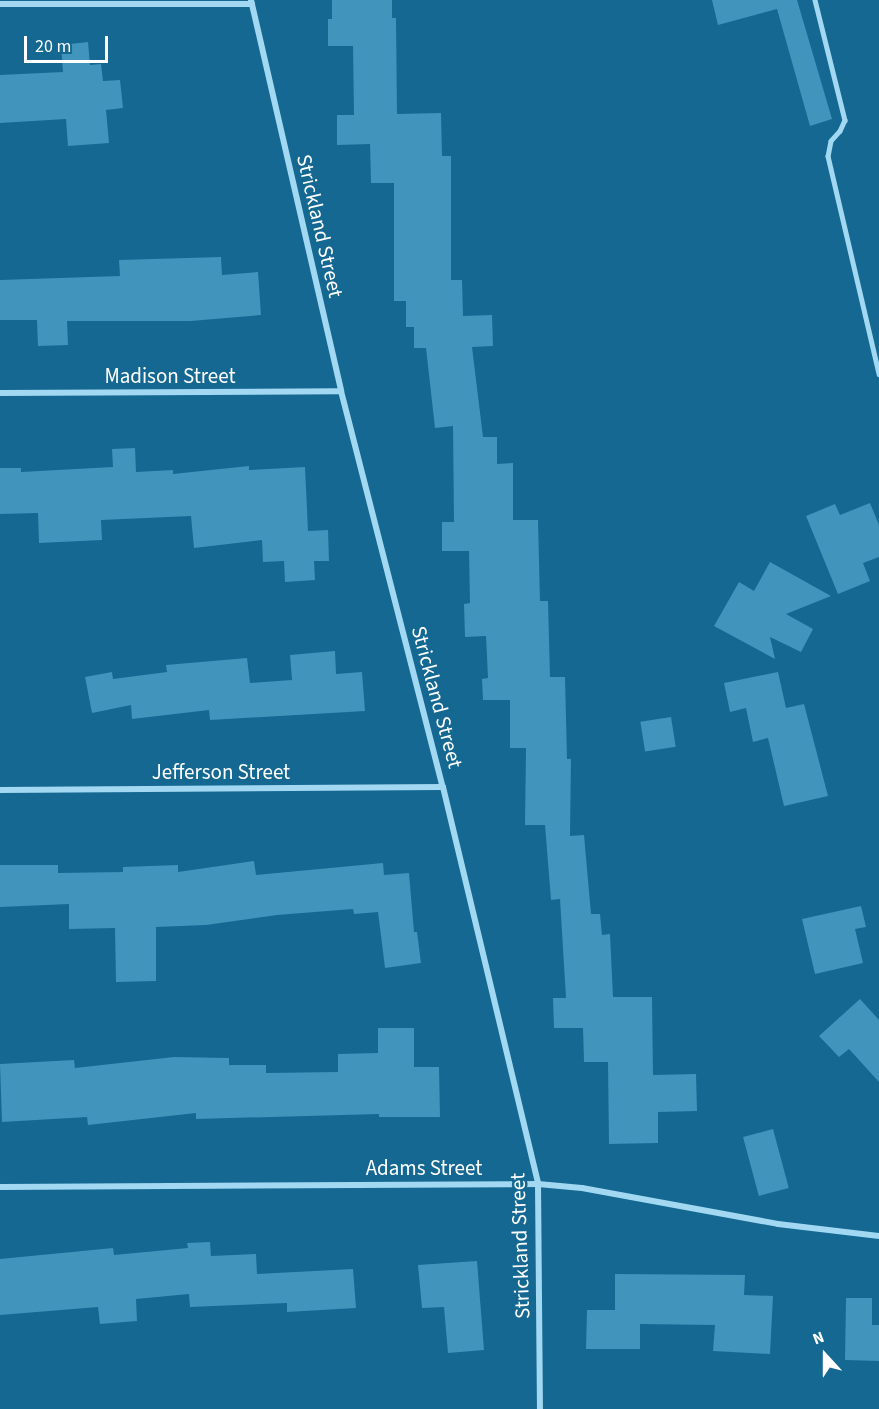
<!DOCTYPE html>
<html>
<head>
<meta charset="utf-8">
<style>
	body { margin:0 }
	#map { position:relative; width:879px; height:1409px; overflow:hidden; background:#146892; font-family:"Source Sans 3",sans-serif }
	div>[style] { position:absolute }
	.building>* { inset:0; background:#4194bc; transform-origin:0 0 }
	.service>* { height:4.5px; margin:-2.25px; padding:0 2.25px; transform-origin:2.25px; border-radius:2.25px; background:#a2d8f1 }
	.minor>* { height:6px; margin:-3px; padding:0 3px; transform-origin:3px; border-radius:3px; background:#a2d8f1 }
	span { translate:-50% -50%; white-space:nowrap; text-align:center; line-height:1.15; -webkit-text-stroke:5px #146892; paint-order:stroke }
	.street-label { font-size:21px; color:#fff }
	.north { position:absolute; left:795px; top:1325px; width:60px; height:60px; -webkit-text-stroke:4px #146892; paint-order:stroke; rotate:339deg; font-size:16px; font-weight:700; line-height:24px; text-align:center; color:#fff }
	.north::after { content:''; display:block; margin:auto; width:21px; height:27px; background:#fff; clip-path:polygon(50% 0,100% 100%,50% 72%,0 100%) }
	.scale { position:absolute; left:24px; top:36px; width:84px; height:27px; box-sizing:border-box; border:3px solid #fff; border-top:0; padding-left:8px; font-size:18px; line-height:21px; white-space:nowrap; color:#fff; -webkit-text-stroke:4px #146892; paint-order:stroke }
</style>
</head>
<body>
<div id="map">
	<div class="building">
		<div style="clip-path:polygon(332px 0,392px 0,392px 18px,396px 18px,397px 114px,441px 113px,442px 156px,451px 156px,451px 280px,462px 280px,463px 316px,492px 315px,493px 346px,472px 347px,483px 437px,497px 437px,497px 464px,513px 463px,513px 520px,538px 520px,540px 601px,548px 601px,550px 677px,565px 677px,567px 759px,571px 759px,570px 836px,584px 835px,591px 914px,600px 914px,602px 935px,610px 934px,613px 997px,652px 997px,653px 1075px,696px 1074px,697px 1111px,658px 1112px,658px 1143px,609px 1144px,608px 1062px,584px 1062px,583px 1028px,554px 1028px,553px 998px,566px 998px,560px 899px,551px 900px,545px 825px,525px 825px,526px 748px,510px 748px,510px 700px,483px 700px,482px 679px,488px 678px,486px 636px,465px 637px,464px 604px,470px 603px,469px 551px,442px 551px,442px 522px,454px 522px,453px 426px,435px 428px,426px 348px,414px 348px,414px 327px,406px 327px,406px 301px,394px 301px,394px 183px,371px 183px,370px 144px,337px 145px,337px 115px,354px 115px,353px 46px,328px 46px,328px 19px,332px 19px)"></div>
		<div style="clip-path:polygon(712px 0,797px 0,832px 119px,810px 126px,777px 9px,718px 25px)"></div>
		<div style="clip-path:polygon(88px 42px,90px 65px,101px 64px,103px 81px,120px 80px,123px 108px,106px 110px,109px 143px,68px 146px,66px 119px,0 123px,0 75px,63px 72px,61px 45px)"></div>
		<div style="clip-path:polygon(221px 257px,222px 275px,258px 272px,261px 315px,191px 321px,67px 321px,68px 345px,38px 346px,37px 320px,0 320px,0 280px,120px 276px,119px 260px)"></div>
		<div style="clip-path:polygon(135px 448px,136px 472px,173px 470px,173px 474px,249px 466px,249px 470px,305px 467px,308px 531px,328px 530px,329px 561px,314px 561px,315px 580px,285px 582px,284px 561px,263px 562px,262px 540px,194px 548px,191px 516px,101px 520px,102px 540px,39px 543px,38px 513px,0 514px,0 468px,21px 468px,21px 472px,113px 467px,112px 449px)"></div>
		<div style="clip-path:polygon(870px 503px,879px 525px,879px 557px,863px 563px,870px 581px,838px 594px,806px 516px,835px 504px,840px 515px)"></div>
		<div style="clip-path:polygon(770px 562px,831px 596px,786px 614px,813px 629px,801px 652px,770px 637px,775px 659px,714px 626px,739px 582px,754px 591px)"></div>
		<div style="clip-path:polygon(335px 651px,336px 674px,362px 672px,365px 711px,210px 720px,209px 710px,132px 719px,131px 705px,92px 713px,85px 677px,112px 672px,113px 679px,167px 672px,166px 665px,247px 658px,250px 683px,292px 680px,290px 655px)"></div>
		<div style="clip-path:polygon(778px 672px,786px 708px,804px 704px,828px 796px,784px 806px,768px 738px,753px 742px,746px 708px,730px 712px,724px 683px)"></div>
		<div style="left:671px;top:717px;width:30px;height:31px;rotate:81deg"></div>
		<div style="clip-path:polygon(254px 861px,256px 875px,383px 863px,384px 875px,409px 873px,414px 932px,417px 932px,421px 963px,385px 968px,378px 912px,354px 914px,353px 909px,277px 915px,206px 925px,156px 927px,156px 981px,116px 982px,115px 928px,69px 929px,69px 904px,0 907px,0 865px,58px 865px,58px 873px,123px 872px,123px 867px,178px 865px,178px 872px)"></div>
		<div style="clip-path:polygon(861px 906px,866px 927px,855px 929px,863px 963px,815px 974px,802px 919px)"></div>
		<div style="clip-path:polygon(860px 999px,879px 1020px,879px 1082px,849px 1049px,839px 1057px,819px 1036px)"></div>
		<div style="clip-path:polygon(378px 1028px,414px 1028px,414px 1067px,439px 1067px,440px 1117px,379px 1117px,379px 1114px,196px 1119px,196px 1113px,88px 1125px,87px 1117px,2px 1122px,0 1064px,74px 1060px,75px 1068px,174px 1057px,229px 1058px,229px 1065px,266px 1065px,266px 1073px,338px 1072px,338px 1054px,378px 1053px)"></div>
		<div style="left:773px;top:1129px;width:61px;height:31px;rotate:75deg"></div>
		<div style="clip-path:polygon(210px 1242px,211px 1256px,256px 1254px,257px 1274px,353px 1269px,356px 1308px,287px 1312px,287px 1303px,190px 1307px,189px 1294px,136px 1299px,137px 1321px,100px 1324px,98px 1307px,0 1315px,0 1259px,113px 1248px,114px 1255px,188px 1248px,187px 1243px)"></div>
		<div style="clip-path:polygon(477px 1261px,484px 1350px,448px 1353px,444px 1307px,422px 1308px,418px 1265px)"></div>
		<div style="clip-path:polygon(615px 1274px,745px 1275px,744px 1295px,773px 1296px,770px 1354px,713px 1351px,715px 1325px,640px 1324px,640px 1349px,586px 1349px,587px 1310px,615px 1310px)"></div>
		<div style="clip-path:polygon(846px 1298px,872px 1298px,872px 1325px,879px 1325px,879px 1361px,845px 1360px)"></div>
	</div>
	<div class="service">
		<div style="left:815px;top:0;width:124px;rotate:76deg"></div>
		<div style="left:845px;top:120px;width:12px;rotate:114deg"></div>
		<div style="left:840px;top:131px;width:13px;rotate:132deg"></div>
		<div style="left:831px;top:141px;width:15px;rotate:101deg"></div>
		<div style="left:828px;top:156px;width:224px;rotate:76.8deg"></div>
	</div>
	<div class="minor">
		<div style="left:251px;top:0;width:401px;rotate:77deg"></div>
		<div style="left:341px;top:391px;width:409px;rotate:75.6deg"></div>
		<div style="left:443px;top:787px;width:408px;rotate:76.5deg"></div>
		<div style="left:538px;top:1184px;width:225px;rotate:89.5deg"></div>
		<div style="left:0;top:4px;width:252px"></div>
		<div style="left:0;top:393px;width:341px;rotate:-0.3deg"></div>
		<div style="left:0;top:790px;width:443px;rotate:-0.4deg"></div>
		<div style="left:0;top:1187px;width:538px;rotate:-0.32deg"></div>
		<div style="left:538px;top:1184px;width:44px;rotate:5.2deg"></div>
		<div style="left:582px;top:1188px;width:199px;rotate:10.4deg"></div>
		<div style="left:778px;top:1224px;width:102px;rotate:6.8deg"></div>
	</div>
	<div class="street-label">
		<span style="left:320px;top:226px;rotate:77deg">Strickland Street</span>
		<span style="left:170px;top:376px">Madison Street</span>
		<span style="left:437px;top:697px;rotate:75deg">Strickland Street</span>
		<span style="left:221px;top:772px">Jefferson Street</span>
		<span style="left:424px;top:1168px">Adams Street</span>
		<span style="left:520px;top:1246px;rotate:-92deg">Strickland Street</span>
	</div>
	<div class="north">N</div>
	<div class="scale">20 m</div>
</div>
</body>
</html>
